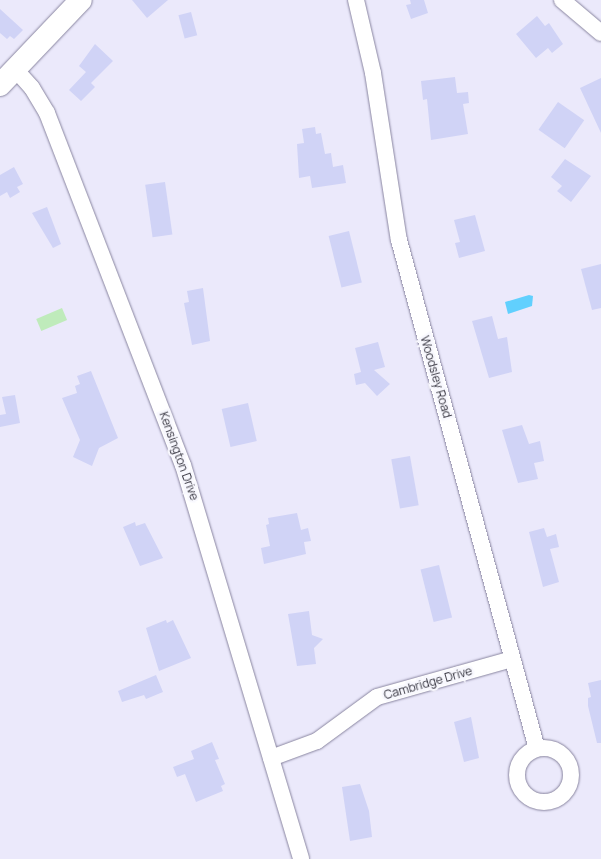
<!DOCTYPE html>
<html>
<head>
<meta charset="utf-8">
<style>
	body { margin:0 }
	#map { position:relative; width:601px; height:859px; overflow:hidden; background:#ebe9fb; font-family:Manrope,sans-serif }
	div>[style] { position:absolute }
	.green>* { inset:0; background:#bfebbb; transform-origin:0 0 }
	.water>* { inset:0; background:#61d0fe }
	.building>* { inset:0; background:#d0d3f6; transform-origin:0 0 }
	.roads { filter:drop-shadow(0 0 1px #8985a0) drop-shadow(0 0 1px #8985a0) }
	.minor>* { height:16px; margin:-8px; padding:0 8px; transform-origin:8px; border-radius:8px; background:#fff }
	.minor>.ring { margin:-8px; padding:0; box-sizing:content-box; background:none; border:16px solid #fff; border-radius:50% }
	.secondary>* { height:22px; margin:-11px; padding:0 11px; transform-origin:11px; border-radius:11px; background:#fff }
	span { translate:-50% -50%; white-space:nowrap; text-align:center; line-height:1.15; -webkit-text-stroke:5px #f8f8fe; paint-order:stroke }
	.street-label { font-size:12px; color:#33323d }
</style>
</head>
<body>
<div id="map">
	<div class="green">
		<div style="left:62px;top:308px;width:13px;height:28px;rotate:67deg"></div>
	</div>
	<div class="water">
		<div style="clip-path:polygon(529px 295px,533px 296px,532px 306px,508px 314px,505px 302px)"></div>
	</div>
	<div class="building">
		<div style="clip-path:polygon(132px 0,168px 0,147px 18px)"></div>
		<div style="clip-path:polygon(410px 0,424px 0,428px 13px,411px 19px,406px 5px,411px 4px)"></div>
		<div style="clip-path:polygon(0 9px,23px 30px,14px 39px,10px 36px,7px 39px,0 33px)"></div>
		<div style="left:191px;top:12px;width:24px;height:13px;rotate:75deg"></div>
		<div style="clip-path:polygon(537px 16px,545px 26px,549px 23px,563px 44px,552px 53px,548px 48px,536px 58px,516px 34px)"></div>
		<div style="clip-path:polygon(95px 44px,113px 61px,91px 83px,95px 87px,81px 101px,69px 90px,86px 72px,79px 66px)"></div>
		<div style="clip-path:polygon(455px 77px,457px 93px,468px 92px,469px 103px,463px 104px,468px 134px,431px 140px,427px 99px,423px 100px,421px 81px)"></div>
		<div style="clip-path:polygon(601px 78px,601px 133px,580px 88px)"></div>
		<div style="left:558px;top:102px;width:32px;height:34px;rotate:35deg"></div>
		<div style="clip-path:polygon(315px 127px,316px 134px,321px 133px,325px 154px,331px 153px,333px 167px,343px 165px,346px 183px,312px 188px,310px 176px,299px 178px,297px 144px,304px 143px,302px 129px)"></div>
		<div style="clip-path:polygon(565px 159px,591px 176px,571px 202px,557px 191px,562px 186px,551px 177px)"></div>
		<div style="clip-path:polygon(14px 167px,23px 184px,17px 187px,20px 192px,10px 198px,7px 192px,0 196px,0 175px)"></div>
		<div style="left:165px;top:182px;width:53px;height:20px;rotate:82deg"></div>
		<div style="clip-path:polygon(47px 207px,61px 244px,53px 248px,32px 213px)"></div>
		<div style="clip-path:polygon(475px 215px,485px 251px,459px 258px,455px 243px,460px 242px,454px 220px)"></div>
		<div style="left:349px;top:231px;width:53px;height:21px;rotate:76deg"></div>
		<div style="clip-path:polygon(601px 264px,601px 308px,592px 310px,581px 269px)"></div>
		<div style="clip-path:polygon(203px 288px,210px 341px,192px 345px,184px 303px,189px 302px,187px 291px)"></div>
		<div style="clip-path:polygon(492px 316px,498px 339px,507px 337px,512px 372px,489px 378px,472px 321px)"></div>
		<div style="clip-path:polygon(378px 342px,385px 367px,374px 370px,390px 384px,377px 396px,365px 383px,356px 385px,354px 374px,361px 372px,355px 348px)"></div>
		<div style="clip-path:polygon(91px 371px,118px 438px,99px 448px,92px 466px,73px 457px,80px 440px,62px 398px,77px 393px,75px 386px,80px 384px,77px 376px)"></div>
		<div style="clip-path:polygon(15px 395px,20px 423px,0 427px,0 415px,6px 414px,2px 397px)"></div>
		<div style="left:248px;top:403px;width:39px;height:27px;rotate:77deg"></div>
		<div style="clip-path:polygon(522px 425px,529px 444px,540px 441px,544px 461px,534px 463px,538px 479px,518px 483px,502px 430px)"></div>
		<div style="left:410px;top:456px;width:50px;height:19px;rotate:80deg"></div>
		<div style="clip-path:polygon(297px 513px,301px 530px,308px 528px,311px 541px,304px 542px,306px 554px,264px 564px,261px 548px,270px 546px,266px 525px,269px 524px,268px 518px)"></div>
		<div style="clip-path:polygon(135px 522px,136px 526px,145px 523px,163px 558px,140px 566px,123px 527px)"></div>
		<div style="clip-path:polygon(544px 528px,547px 537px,556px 534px,559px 547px,550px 549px,559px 582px,543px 587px,529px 532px)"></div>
		<div style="left:439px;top:565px;width:54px;height:19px;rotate:76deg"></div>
		<div style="clip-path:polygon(309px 611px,312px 635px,323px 639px,314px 648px,316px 664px,297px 666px,288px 614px)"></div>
		<div style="clip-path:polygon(166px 620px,167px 623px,173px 620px,191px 658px,159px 671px,146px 628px)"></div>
		<div style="clip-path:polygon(156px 675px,163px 692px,146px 699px,144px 695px,122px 702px,118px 691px)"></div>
		<div style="clip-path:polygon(601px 680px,601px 743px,597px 743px,588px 706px,588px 698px,591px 697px,588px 683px)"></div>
		<div style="clip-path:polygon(471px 717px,479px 758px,464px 762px,454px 722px)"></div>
		<div style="clip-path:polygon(212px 742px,219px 759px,215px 760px,225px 784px,221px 786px,223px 791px,196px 802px,185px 774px,177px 777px,173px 767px,194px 759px,191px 751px)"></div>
		<div style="clip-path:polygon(360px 784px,369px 811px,372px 837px,350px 841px,342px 787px)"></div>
	</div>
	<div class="roads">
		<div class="minor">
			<div style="left:356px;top:0;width:75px;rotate:76.9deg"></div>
			<div style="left:373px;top:73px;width:169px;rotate:81.2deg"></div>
			<div style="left:399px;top:240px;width:527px;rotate:74.83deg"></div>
			<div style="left:562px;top:0;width:51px;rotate:40.2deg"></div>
			<div style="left:15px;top:69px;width:25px;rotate:48deg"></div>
			<div style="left:32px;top:88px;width:29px;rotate:59deg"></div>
			<div style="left:47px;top:113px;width:377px;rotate:68.9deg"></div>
			<div style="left:183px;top:465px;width:411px;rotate:73.3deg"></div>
			<div class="ring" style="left:517px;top:748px;width:38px;height:38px"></div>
			<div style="left:271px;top:758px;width:49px;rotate:-20.3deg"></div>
			<div style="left:317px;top:741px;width:74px;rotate:-36.3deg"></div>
			<div style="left:377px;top:697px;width:140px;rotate:-15.7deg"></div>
		</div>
		<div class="secondary">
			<div style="left:0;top:85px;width:117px;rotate:-46.4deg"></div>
		</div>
	</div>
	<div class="street-label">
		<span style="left:436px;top:377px;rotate:74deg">Woodsley Road</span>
		<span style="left:179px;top:456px;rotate:70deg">Kensington Drive</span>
		<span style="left:428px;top:683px;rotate:-16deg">Cambridge Drive</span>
	</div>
</div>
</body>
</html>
